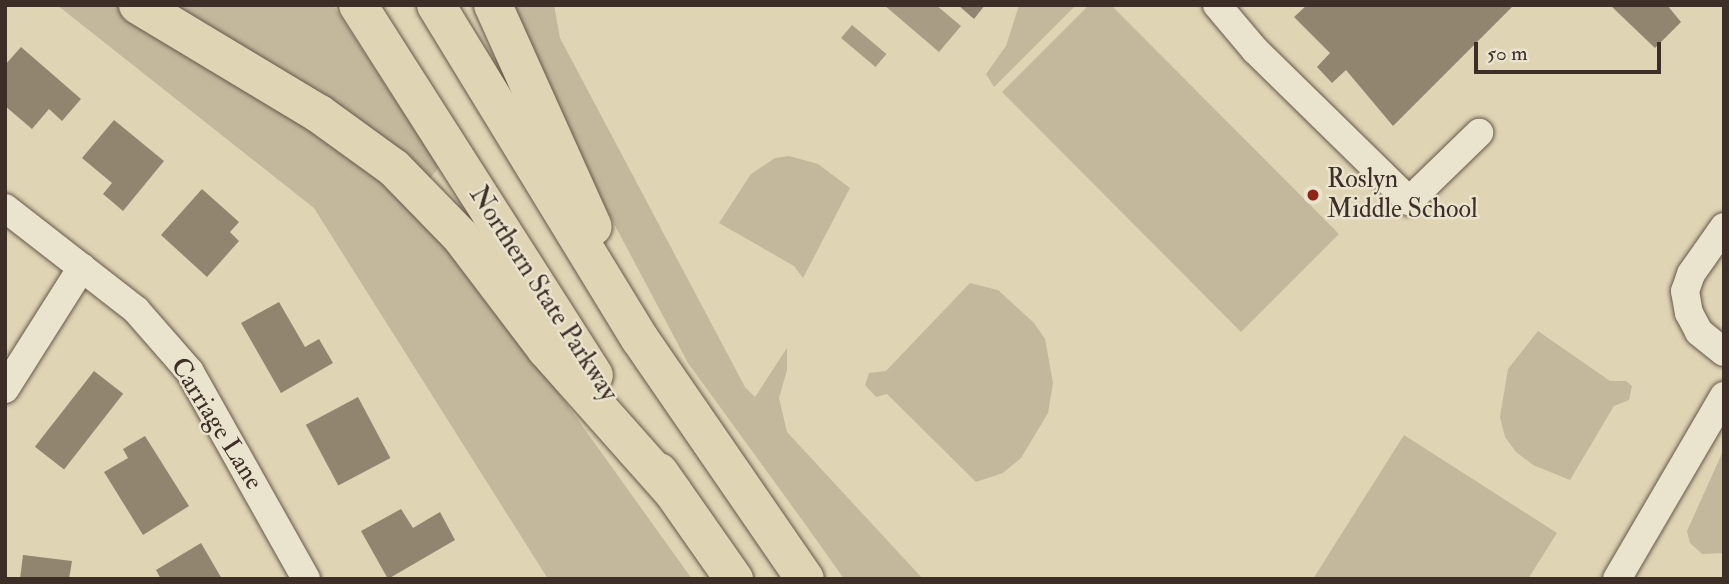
<!DOCTYPE html>
<html>
<head>
<meta charset="utf-8">
<style>
	body { margin:0 }
	#map { position:relative; width:1729px; height:584px; overflow:hidden; background:#dfd4b4; font-family:"IM FELL Double Pica",serif }
	div>[style] { position:absolute }
	.green>* { inset:0; background:#c3b89c }
	.water>* { inset:0; background:#a89c84; transform-origin:0 0 }
	.building>* { inset:0; background:#918570; transform-origin:0 0 }
	.roads { filter:drop-shadow(0 0 2px #66584a) drop-shadow(0 0 2px #66584a) }
	.minor>* { height:28px; margin:-14px; padding:0 14px; transform-origin:14px; border-radius:14px; background:#eae3ce }
	.highway>* { height:38px; margin:-19px; padding:0 19px; transform-origin:19px; border-radius:19px; background:#dfd4b4 }
	.dots>* { width:19px; height:19px; translate:-50% -50%; box-sizing:border-box; border:4px solid #eae3ce; border-radius:50% }
	span { translate:-50% -50%; white-space:nowrap; text-align:center; line-height:1.15; -webkit-text-stroke:5px #eae3ce; paint-order:stroke }
	.poi-label { font-size:26px; color:#3d2f27 }
	.left { translate:0 -50%; text-align:left }
	.street-label { font-size:26px; color:#3d2f27 }
	.frame { position:absolute; inset:0; border:7px solid #3d2f27; pointer-events:none }
	.scale { position:absolute; left:1474px; top:42px; width:187px; height:32px; box-sizing:border-box; border:4px solid #3d2f27; border-top:0; padding-left:9px; font-size:21px; line-height:24px; white-space:nowrap; color:#3d2f27; -webkit-text-stroke:5px #eae3ce; paint-order:stroke }
</style>
</head>
<body>
<div id="map">
	<div class="green">
		<div style="clip-path:polygon(57px 5px,122px 5px,424px 205px,692px 579px,548px 579px,314px 208px)"></div>
		<div style="clip-path:polygon(165px 5px,333px 5px,439px 167px,428px 181px)"></div>
		<div style="clip-path:polygon(507px 5px,554px 5px,560px 38px,745px 387px,755px 397px,787px 348px,787px 370px,779px 398px,787px 432px,923px 579px,844px 579px,808px 528px,688px 363px,594px 186px)"></div>
		<div style="clip-path:polygon(1019px 5px,1076px 5px,994px 87px,986px 74px,1006px 46px)"></div>
		<div style="clip-path:polygon(1089px 5px,1111px 5px,1339px 234px,1241px 332px,1002px 92px)"></div>
		<div style="clip-path:polygon(789px 156px,818px 164px,850px 188px,803px 278px,794px 266px,719px 223px,751px 174px,775px 158px)"></div>
		<div style="clip-path:polygon(970px 283px,998px 290px,1034px 323px,1045px 339px,1053px 383px,1048px 413px,1021px 458px,1003px 473px,976px 482px,887px 394px,876px 397px,865px 385px,869px 373px,886px 371px)"></div>
		<div style="clip-path:polygon(1538px 331px,1610px 381px,1626px 381px,1632px 386px,1629px 400px,1614px 406px,1570px 480px,1533px 465px,1516px 452px,1505px 437px,1500px 417px,1508px 369px)"></div>
		<div style="clip-path:polygon(1404px 435px,1557px 533px,1528px 579px,1313px 579px)"></div>
		<div style="clip-path:polygon(1724px 449px,1724px 553px,1702px 554px,1690px 543px,1687px 531px)"></div>
	</div>
	<div class="water">
		<div style="clip-path:polygon(884px 5px,936px 5px,961px 26px,939px 52px)"></div>
		<div style="left:852px;top:25px;width:45px;height:17px;rotate:40deg"></div>
	</div>
	<div class="building">
		<div style="clip-path:polygon(958px 5px,985px 5px,974px 19px)"></div>
		<div style="clip-path:polygon(1307px 5px,1514px 5px,1393px 126px,1346px 70px,1332px 83px,1317px 67px,1330px 53px,1294px 17px)"></div>
		<div style="clip-path:polygon(1610px 5px,1667px 5px,1681px 22px,1655px 48px)"></div>
		<div style="clip-path:polygon(21px 47px,81px 99px,62px 121px,49px 109px,32px 129px,5px 106px,5px 65px)"></div>
		<div style="clip-path:polygon(114px 120px,164px 161px,123px 211px,103px 194px,112px 183px,82px 158px)"></div>
		<div style="clip-path:polygon(202px 189px,239px 222px,230px 232px,239px 241px,207px 277px,161px 235px)"></div>
		<div style="clip-path:polygon(279px 302px,305px 347px,319px 339px,333px 363px,281px 393px,241px 323px)"></div>
		<div style="left:94px;top:371px;width:37px;height:96px;rotate:38deg"></div>
		<div style="left:358px;top:397px;width:69px;height:59px;rotate:62deg"></div>
		<div style="clip-path:polygon(145px 436px,189px 506px,143px 535px,104px 472px,128px 458px,123px 449px)"></div>
		<div style="clip-path:polygon(401px 509px,413px 528px,440px 512px,455px 540px,388px 579px,361px 531px)"></div>
		<div style="clip-path:polygon(201px 543px,222px 579px,161px 579px,156px 570px)"></div>
		<div style="clip-path:polygon(23px 555px,72px 561px,69px 579px,20px 579px)"></div>
	</div>
	<div class="roads">
		<div class="minor">
			<div style="left:1217px;top:5px;width:59px;rotate:49.8deg"></div>
			<div style="left:1255px;top:50px;width:216px;rotate:44.4deg"></div>
			<div style="left:1409px;top:201px;width:98px;rotate:-44.2deg"></div>
			<div style="left:5px;top:208px;width:166px;rotate:37.9deg"></div>
			<div style="left:136px;top:310px;width:82px;rotate:48.9deg"></div>
			<div style="left:190px;top:372px;width:237px;rotate:60.7deg"></div>
			<div style="left:1724px;top:227px;width:57px;rotate:125.1deg"></div>
			<div style="left:1691px;top:274px;width:18px;rotate:109deg"></div>
			<div style="left:1685px;top:291px;width:22px;rotate:80deg"></div>
			<div style="left:1689px;top:313px;width:21px;rotate:62deg"></div>
			<div style="left:1699px;top:332px;width:32px;rotate:39deg"></div>
			<div style="left:5px;top:389px;width:144px;rotate:-57.7deg"></div>
			<div style="left:1617px;top:579px;width:212px;rotate:-59.7deg"></div>
		</div>
		<div class="highway">
			<div style="left:138px;top:5px;width:210px;rotate:31deg"></div>
			<div style="left:318px;top:113px;width:94px;rotate:35.9deg"></div>
			<div style="left:394px;top:168px;width:96px;rotate:45.8deg"></div>
			<div style="left:461px;top:237px;width:141px;rotate:52.8deg"></div>
			<div style="left:546px;top:349px;width:191px;rotate:48.4deg"></div>
			<div style="left:358px;top:5px;width:439px;rotate:57.5deg"></div>
			<div style="left:436px;top:5px;width:391px;rotate:58.6deg"></div>
			<div style="left:640px;top:339px;width:291px;rotate:55.5deg"></div>
			<div style="left:493px;top:5px;width:243px;rotate:65.8deg"></div>
			<div style="left:659px;top:472px;width:131px;rotate:55deg"></div>
		</div>
	</div>
	<div class="dots">
		<div style="left:1313px;top:195px;background:#8f2418"></div>
	</div>
	<div class="poi-label">
		<span class="left" style="left:1327px;top:195px">Roslyn<br>Middle School</span>
	</div>
	<div class="street-label">
		<span style="left:543px;top:294px;rotate:57deg">Northern State Parkway</span>
		<span style="left:216px;top:424px;rotate:58deg">Carriage Lane</span>
	</div>
	<div class="frame"></div>
	<div class="scale">50 m</div>
</div>
</body>
</html>
